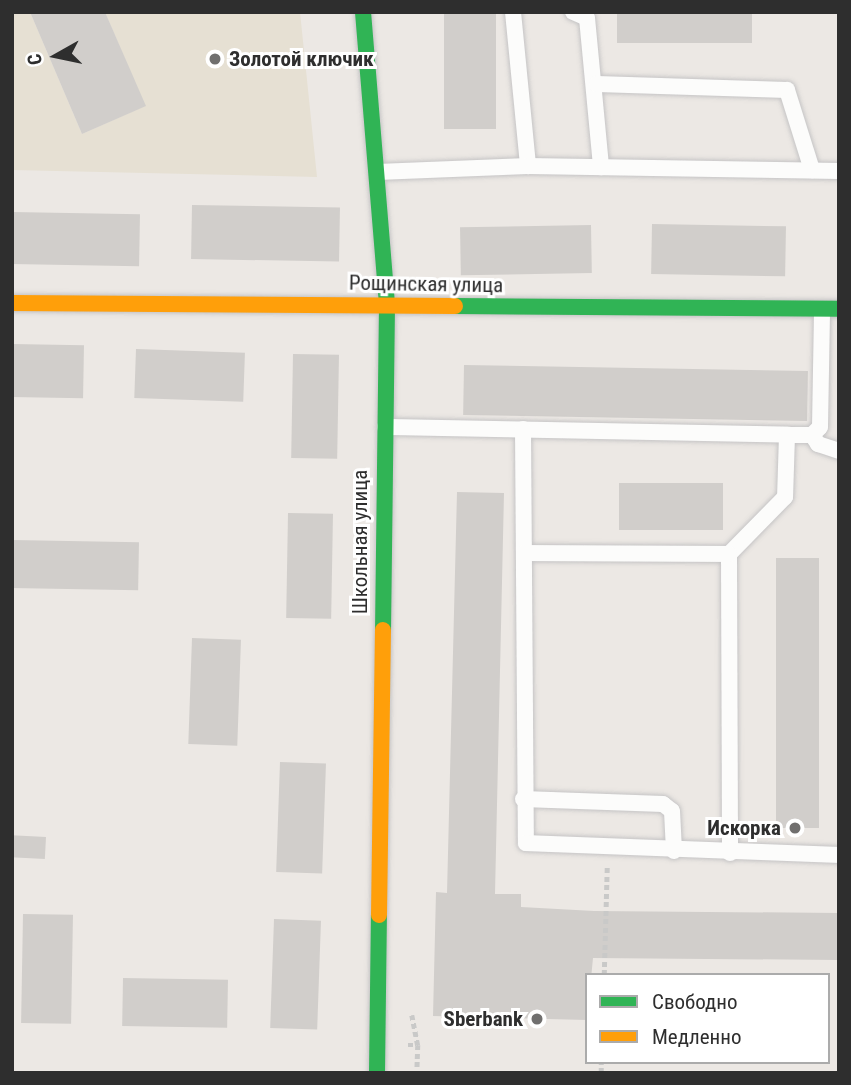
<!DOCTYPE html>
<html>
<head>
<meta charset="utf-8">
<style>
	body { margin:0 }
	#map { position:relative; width:851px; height:1085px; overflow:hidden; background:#ece8e4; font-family:"Roboto Condensed",sans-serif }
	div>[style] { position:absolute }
	.education>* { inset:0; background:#e6e0d3 }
	.building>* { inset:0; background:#d1cecb; transform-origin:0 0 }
	.path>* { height:4.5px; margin-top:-2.25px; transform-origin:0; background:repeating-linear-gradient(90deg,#c9c9c8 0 5px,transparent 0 8.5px) }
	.roads { filter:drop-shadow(0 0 2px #c5c4c5) drop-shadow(0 0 2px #c5c4c5) }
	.lane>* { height:16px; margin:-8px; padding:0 8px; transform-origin:8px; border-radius:8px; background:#fcfcfb }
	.fast>* { height:16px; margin:-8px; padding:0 8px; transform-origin:8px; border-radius:8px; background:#30b455 }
	.slow>* { height:16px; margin:-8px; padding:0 8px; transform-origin:8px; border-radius:8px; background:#ff9f0a }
	.dots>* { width:19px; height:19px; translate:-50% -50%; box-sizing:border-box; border:4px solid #fff; border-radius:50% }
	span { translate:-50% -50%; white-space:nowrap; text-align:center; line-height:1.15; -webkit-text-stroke:6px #fff; paint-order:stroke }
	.poi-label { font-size:21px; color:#2e2e2e; font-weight:700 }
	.left { translate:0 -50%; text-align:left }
	.right { translate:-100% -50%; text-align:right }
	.street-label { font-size:21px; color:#2e2e2e }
	.frame { position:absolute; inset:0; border:14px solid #2e2e2e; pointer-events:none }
	.legend { position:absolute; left:585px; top:973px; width:245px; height:91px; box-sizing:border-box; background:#fff; border:2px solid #ababab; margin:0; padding:9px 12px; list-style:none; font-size:21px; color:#2e2e2e }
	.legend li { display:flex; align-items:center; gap:14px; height:35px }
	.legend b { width:35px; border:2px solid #ababab }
	.north { position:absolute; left:21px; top:21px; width:70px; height:70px; -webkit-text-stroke:5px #fff; paint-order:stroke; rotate:261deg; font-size:19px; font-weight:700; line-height:28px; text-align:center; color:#2e2e2e }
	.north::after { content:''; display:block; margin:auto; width:24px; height:32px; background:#2e2e2e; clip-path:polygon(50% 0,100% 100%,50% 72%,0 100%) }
</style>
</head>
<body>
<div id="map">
	<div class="education">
		<div style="clip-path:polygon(12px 12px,30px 12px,82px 134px,145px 106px,105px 12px,300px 12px,317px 177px,12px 170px)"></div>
	</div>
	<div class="building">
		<div style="clip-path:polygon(30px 12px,105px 12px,146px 106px,82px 134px)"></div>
		<div style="left:444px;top:12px;width:52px;height:117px"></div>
		<div style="left:617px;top:12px;width:135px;height:31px"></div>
		<div style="left:192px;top:205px;width:148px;height:54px;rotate:1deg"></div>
		<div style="left:12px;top:212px;width:128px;height:52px;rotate:1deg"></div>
		<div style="left:652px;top:224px;width:134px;height:50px;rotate:1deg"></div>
		<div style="left:591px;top:225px;width:48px;height:131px;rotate:89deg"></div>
		<div style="left:12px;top:344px;width:72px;height:53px;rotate:1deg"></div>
		<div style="left:136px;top:349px;width:109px;height:49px;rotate:2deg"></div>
		<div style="left:293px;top:354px;width:46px;height:104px;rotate:1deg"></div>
		<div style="left:464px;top:365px;width:344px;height:50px;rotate:1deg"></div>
		<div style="left:723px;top:483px;width:47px;height:104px;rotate:90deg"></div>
		<div style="clip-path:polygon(457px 492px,504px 493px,495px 894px,521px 894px,521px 907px,594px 911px,839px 913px,839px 960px,593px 958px,587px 1020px,433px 1016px,436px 892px,447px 893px)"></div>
		<div style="left:288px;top:513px;width:45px;height:105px;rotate:1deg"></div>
		<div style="left:12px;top:540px;width:127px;height:48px;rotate:1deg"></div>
		<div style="left:776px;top:558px;width:43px;height:270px"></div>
		<div style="left:192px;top:638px;width:49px;height:106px;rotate:2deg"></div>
		<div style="left:280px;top:762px;width:46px;height:110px;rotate:2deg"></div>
		<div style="left:46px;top:837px;width:22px;height:34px;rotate:93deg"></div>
		<div style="left:23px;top:914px;width:50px;height:109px;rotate:1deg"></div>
		<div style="left:274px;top:919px;width:47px;height:109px;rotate:2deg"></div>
		<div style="left:123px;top:978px;width:105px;height:48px;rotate:1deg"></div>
	</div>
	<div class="path">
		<div style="left:604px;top:975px;width:109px;rotate:-88.4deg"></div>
		<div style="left:412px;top:1015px;width:31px;rotate:79deg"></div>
		<div style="left:408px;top:1045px;width:10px"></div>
		<div style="left:418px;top:1045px;width:28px;rotate:92deg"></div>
		<div style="left:601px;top:1073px;width:11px;rotate:-90deg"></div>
	</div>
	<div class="roads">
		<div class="lane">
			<div style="left:513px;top:12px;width:155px;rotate:84.4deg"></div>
			<div style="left:573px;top:12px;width:15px;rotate:23deg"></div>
			<div style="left:587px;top:18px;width:150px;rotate:84.6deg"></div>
			<div style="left:597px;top:84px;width:190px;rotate:1.8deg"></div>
			<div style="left:787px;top:90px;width:84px;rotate:72.6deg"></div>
			<div style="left:377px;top:172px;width:151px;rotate:-2.3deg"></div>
			<div style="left:528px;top:166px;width:311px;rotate:0.9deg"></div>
			<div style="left:385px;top:427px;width:402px;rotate:1.1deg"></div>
			<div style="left:787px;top:435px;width:62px;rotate:91.8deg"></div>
			<div style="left:785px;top:497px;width:80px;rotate:134.5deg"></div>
			<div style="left:729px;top:554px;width:299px;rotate:89.8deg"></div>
			<div style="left:523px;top:429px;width:414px;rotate:89.6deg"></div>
			<div style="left:526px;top:843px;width:313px;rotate:2.2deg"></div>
			<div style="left:787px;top:435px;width:25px"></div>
			<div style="left:812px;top:435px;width:11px;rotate:-45deg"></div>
			<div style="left:820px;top:427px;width:118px;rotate:-89deg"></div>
			<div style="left:812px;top:435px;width:11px;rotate:56deg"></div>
			<div style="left:818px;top:444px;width:22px;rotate:18deg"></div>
			<div style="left:525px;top:553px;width:204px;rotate:0.3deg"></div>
			<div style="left:523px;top:799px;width:140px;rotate:2deg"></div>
			<div style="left:663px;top:804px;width:11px;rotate:38deg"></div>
			<div style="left:672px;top:811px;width:40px;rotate:87.1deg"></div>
		</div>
		<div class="fast">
			<div style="left:363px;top:12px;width:294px;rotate:85.3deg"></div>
			<div style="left:387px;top:305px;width:325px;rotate:90.7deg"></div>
			<div style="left:455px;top:306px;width:384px;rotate:0.4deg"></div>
			<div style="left:377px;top:1073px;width:158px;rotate:-89.3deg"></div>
		</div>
		<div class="slow">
			<div style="left:12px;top:303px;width:443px;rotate:0.4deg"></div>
			<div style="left:379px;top:915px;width:285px;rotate:-89.2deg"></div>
		</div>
	</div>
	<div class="dots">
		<div style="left:215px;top:59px;background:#706f6e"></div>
		<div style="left:795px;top:828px;background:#706f6e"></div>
		<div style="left:537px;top:1019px;background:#706f6e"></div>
	</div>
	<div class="poi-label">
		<span class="left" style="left:229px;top:59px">Золотой ключик</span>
		<span class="right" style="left:781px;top:828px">Искорка</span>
		<span class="right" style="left:523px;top:1019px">Sberbank</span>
	</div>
	<div class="street-label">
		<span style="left:426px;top:284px;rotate:1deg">Рощинская улица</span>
		<span style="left:360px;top:542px;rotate:-90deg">Школьная улица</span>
	</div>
	<div class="frame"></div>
	<ul class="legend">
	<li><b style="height:9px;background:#30b455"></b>Свободно</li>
	<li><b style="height:9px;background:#ff9f0a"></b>Медленно</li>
	</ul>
	<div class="north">С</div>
</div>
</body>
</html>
